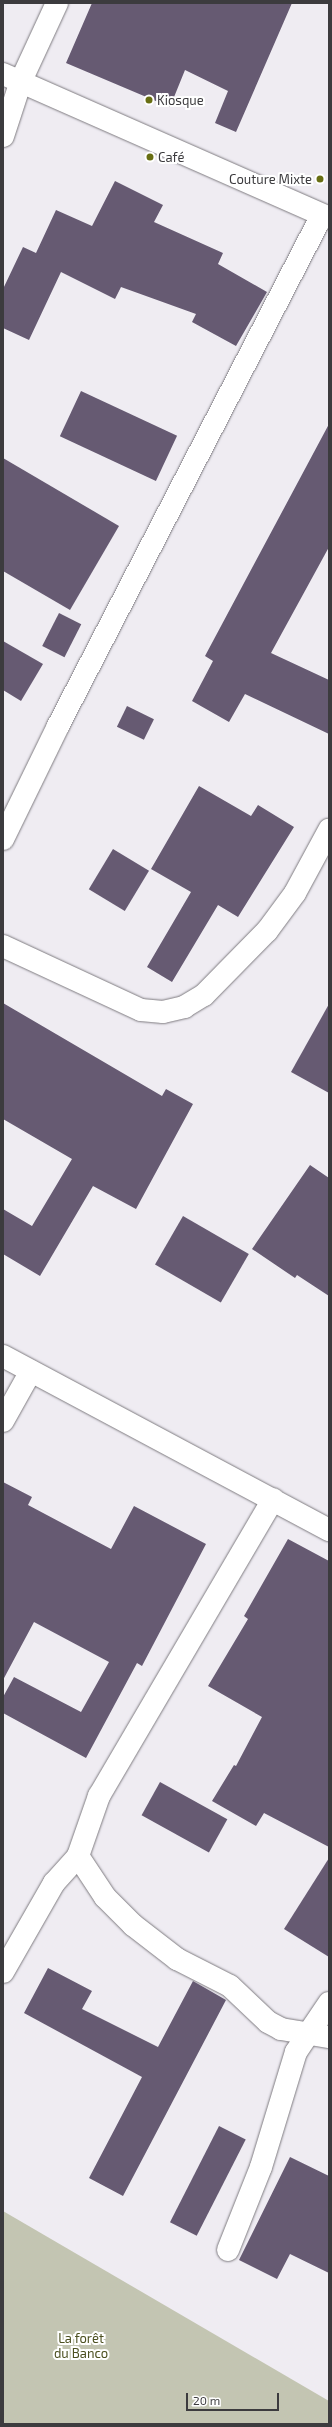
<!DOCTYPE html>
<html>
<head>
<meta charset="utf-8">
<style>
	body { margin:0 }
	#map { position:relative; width:332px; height:2427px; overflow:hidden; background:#efecf2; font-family:"Exo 2",sans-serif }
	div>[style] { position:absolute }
	.green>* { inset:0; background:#c3c5b2 }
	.building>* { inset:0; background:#665a72; transform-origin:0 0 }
	.roads { filter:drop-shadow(0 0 1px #7e7b80) drop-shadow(0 0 1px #7e7b80) }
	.street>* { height:22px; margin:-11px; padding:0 11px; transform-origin:11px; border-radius:11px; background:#fff }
	.dots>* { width:11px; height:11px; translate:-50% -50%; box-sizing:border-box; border:2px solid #fff; border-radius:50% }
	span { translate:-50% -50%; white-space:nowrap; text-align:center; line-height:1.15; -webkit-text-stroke:4px #fff; paint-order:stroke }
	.poi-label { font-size:13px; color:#3c3b3e }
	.left { translate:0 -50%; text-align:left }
	.right { translate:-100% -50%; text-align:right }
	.park-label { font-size:13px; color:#4c5020 }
	.frame { position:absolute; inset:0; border:4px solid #3c3b3e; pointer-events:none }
	.scale { position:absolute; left:186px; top:2393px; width:93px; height:18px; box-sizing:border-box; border:2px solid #3c3b3e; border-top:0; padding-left:5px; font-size:12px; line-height:14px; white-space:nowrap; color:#3c3b3e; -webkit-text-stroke:3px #fff; paint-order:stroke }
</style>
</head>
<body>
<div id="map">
	<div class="green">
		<div style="clip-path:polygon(3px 2211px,329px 2401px,329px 2424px,3px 2424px)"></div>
	</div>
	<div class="building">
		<div style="clip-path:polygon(92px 3px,292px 3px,236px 132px,215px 123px,228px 91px,185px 70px,170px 107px,66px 63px)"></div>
		<div style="clip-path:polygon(115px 181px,163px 205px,154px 222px,223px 253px,218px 264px,267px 292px,236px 346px,192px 322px,196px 314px,121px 287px,115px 299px,61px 272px,29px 340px,3px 328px,3px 289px,23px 247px,36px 253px,56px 210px,92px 226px)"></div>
		<div style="left:81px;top:391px;width:106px;height:50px;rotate:25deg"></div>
		<div style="clip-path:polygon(329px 424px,329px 547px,271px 653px,329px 680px,329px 734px,245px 694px,229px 722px,192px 701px,213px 661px,205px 656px)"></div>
		<div style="clip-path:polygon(3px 458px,119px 526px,70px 610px,3px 571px)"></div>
		<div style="left:59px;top:613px;width:25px;height:37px;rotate:27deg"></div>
		<div style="clip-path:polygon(3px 641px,43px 664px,21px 701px,3px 690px)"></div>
		<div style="left:127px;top:706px;width:30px;height:23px;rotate:26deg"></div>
		<div style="clip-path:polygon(199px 786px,251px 816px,258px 805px,294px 827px,238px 917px,218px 905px,172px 982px,147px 967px,191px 892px,151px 869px)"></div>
		<div style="left:113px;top:849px;width:42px;height:47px;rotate:31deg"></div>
		<div style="clip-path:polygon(3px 1003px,162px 1096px,166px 1089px,193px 1104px,136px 1209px,93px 1186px,40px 1276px,3px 1254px,3px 1209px,32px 1226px,72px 1159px,3px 1119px)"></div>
		<div style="clip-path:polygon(329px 1004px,329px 1093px,291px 1072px)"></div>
		<div style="clip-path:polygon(310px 1165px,329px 1178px,329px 1296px,297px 1275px,295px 1278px,252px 1249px)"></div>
		<div style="left:183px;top:1216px;width:76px;height:56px;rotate:30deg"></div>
		<div style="clip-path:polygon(3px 1482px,32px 1497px,28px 1505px,111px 1549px,134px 1506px,206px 1544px,142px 1666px,137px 1663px,86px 1758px,3px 1713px,3px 1697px,14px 1677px,81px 1712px,109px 1662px,34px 1622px,3px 1680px)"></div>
		<div style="clip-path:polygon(288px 1539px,329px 1561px,329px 1847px,264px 1813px,256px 1826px,212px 1801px,234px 1765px,236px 1766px,262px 1717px,208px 1686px,248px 1619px,244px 1616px)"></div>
		<div style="left:160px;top:1782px;width:77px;height:38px;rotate:29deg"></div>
		<div style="clip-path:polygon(329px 1858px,329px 1957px,284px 1929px)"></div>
		<div style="clip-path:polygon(48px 1968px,92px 1991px,82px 2009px,158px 2047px,193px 1981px,226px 2000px,123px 2196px,89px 2178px,142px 2077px,24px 2013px)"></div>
		<div style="left:219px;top:2126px;width:30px;height:108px;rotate:27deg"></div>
		<div style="clip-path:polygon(290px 2157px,329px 2176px,329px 2273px,290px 2254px,277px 2279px,239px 2260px)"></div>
	</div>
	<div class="roads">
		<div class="street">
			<div style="left:3px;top:74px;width:356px;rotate:23.8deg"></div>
			<div style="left:3px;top:136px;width:58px;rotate:-71.9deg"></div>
			<div style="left:21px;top:81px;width:86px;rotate:-65.2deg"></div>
			<div style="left:3px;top:839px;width:126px;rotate:-64deg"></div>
			<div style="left:58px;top:726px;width:575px;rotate:-62.68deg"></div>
			<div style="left:3px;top:946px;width:152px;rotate:24.9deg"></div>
			<div style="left:141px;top:1010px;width:22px;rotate:5deg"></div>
			<div style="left:163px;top:1012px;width:22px;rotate:-13deg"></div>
			<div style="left:184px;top:1007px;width:23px;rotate:-31deg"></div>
			<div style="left:204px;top:995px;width:90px;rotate:-45.5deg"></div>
			<div style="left:267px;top:931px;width:47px;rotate:-53.6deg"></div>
			<div style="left:295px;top:893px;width:72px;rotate:-61.6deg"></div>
			<div style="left:3px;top:1356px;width:370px;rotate:28.1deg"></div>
			<div style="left:3px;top:1421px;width:57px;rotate:-60.8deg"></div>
			<div style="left:78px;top:1856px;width:49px;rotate:56.6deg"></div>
			<div style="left:105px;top:1897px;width:40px;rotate:45deg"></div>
			<div style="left:133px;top:1925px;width:56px;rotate:37.7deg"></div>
			<div style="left:177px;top:1959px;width:59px;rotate:27deg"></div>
			<div style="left:230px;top:1986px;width:52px;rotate:43.5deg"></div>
			<div style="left:268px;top:2022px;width:15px;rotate:28deg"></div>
			<div style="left:281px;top:2029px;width:49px;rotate:9.5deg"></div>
			<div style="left:3px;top:1972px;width:103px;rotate:-60.2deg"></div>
			<div style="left:54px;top:1883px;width:36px;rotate:-48deg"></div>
			<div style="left:78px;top:1856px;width:64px;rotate:-70.7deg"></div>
			<div style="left:99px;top:1796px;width:344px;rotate:-59.6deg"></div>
			<div style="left:228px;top:2250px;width:89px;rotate:-68.3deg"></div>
			<div style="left:261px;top:2167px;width:120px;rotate:-73.1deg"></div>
			<div style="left:296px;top:2052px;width:59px;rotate:-56deg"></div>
		</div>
	</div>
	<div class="dots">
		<div style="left:149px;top:100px;background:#686e13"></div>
		<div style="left:150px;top:157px;background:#686e13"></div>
		<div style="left:320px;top:179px;background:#686e13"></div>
	</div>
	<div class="poi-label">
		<span class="left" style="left:157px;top:100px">Kiosque</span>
		<span class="left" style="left:158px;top:157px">Café</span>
		<span class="right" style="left:312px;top:179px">Couture Mixte</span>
	</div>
	<div class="park-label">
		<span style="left:81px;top:2346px">La forêt<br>du Banco</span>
	</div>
	<div class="frame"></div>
	<div class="scale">20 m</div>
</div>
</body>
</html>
